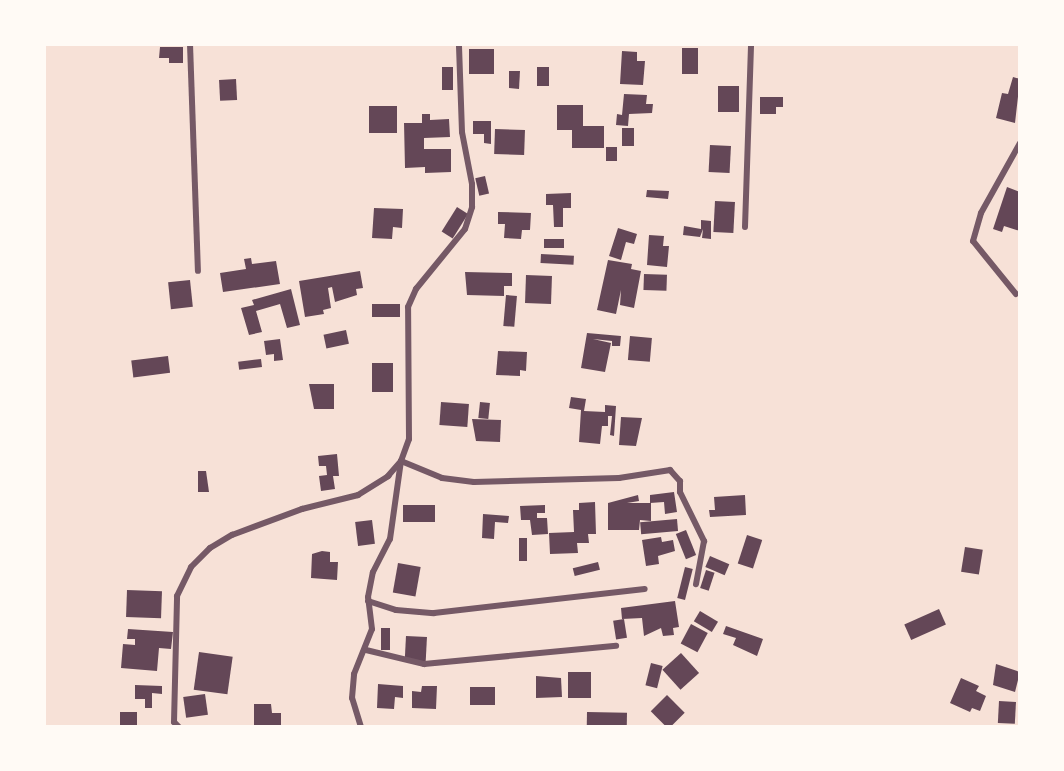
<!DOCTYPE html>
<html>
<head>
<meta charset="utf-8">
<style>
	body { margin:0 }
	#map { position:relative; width:1064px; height:771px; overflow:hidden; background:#f7e1d7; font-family:"Golos Text",sans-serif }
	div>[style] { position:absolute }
	.building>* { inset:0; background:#644757; transform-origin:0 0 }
	.minor>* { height:6px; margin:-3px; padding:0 3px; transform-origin:3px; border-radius:3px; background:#755966 }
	span { translate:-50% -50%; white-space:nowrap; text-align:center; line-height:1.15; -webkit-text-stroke:7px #fffaf5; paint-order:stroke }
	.frame { position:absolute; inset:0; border:46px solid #fffaf5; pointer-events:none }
</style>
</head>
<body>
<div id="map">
	<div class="building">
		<div style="clip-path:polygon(160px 47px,183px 47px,183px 63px,169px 63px,169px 58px,159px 58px)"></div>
		<div style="left:682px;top:48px;width:16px;height:26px"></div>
		<div style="left:469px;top:49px;width:25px;height:25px"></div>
		<div style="clip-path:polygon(622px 51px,637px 52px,637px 61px,645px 61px,643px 85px,620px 84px)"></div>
		<div style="left:442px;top:67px;width:11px;height:23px"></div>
		<div style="left:537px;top:67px;width:12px;height:19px"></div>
		<div style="clip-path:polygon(509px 71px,520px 71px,519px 89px,509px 88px)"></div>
		<div style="clip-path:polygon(1013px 77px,1020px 79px,1015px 123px,996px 118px,1002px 93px,1008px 94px)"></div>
		<div style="left:236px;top:79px;width:21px;height:17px;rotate:87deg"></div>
		<div style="left:718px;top:86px;width:21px;height:26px"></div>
		<div style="clip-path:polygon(624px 94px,647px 95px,646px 104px,653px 104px,652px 113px,629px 114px,628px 126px,616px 125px,617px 114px,622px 115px)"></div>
		<div style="clip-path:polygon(760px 97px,783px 97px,783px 107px,776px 107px,776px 114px,760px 114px)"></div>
		<div style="clip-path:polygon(557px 105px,583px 105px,583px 126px,604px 126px,604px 148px,572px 148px,572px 130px,557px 130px)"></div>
		<div style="left:369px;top:106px;width:28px;height:27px"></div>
		<div style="clip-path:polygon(422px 114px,430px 114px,430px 120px,449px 119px,450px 137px,424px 138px,424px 149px,451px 149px,451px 172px,425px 173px,425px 167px,405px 168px,404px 123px,422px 123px)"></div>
		<div style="clip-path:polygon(473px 121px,491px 121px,491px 144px,484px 143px,484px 134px,473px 134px)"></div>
		<div style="left:622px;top:128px;width:12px;height:18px"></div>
		<div style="left:495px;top:129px;width:30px;height:25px;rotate:2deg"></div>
		<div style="left:710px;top:145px;width:21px;height:27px;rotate:3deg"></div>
		<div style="left:606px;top:147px;width:11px;height:14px"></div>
		<div style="left:485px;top:176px;width:18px;height:10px;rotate:77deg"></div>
		<div style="clip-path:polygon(1007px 187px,1020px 192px,1020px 231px,1004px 226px,1002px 232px,993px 229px)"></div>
		<div style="clip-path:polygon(647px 190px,669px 191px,668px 199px,646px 197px)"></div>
		<div style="clip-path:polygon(571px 193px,571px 208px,563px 208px,563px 227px,554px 227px,553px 205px,546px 205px,546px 194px)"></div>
		<div style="left:715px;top:201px;width:20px;height:31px;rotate:3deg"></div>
		<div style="left:457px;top:207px;width:13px;height:29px;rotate:32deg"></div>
		<div style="clip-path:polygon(374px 208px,403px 209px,402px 228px,393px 227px,392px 239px,372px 238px)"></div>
		<div style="clip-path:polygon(498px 212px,531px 213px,530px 230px,522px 230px,521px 239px,504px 238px,505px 224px,498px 224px)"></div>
		<div style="clip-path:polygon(701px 220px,711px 221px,711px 239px,702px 238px,703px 229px,700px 237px,683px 235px,684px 226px,701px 229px)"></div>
		<div style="clip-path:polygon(618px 228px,637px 234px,634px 244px,626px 242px,621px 260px,609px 256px)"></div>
		<div style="clip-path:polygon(649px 235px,664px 236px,663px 246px,669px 246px,667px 267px,647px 265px)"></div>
		<div style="left:564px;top:239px;width:9px;height:20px;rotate:90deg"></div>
		<div style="left:541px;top:254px;width:33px;height:9px;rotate:3deg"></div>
		<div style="clip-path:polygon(251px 258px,252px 264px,276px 261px,280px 284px,223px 292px,220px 273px,246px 269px,244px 259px)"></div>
		<div style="clip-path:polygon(608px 260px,632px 264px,631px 269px,641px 271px,634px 308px,620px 305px,621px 290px,616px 314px,597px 310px)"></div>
		<div style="clip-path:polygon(360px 271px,363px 288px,356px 289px,357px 295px,335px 302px,332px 287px,328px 288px,331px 308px,323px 310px,324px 314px,305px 317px,299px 281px)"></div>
		<div style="clip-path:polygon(465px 272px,512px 273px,512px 286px,504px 286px,504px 296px,467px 295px)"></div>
		<div style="left:644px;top:274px;width:23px;height:16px;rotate:2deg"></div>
		<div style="left:526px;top:275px;width:26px;height:28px;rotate:2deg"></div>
		<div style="left:190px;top:280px;width:27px;height:22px;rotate:84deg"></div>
		<div style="clip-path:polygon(291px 289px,300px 325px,287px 328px,280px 304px,256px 311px,262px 332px,249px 335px,241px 308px,254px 305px,252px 300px)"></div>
		<div style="left:506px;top:295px;width:11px;height:31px;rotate:5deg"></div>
		<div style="left:372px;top:304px;width:28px;height:13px"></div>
		<div style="left:346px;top:330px;width:14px;height:23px;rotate:78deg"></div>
		<div style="clip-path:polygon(587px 333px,621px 336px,620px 346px,612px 346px,612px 341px,593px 339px,611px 343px,605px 372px,581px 368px)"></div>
		<div style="left:630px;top:336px;width:22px;height:24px;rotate:5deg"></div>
		<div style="clip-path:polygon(280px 339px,283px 360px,274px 361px,274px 354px,266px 355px,264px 341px)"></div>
		<div style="clip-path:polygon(498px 351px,527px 352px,526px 371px,520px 370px,520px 376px,496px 375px)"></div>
		<div style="left:168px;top:356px;width:17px;height:37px;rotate:83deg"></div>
		<div style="left:261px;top:359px;width:8px;height:23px;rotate:83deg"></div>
		<div style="left:372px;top:363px;width:21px;height:29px"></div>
		<div style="clip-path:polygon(309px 384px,334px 384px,334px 409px,314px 409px)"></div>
		<div style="clip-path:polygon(571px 397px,586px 399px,584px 411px,605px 412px,605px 405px,616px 406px,614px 436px,610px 435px,612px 416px,608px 416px,608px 426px,602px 426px,600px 444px,579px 442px,581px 410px,569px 408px)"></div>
		<div style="left:441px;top:402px;width:28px;height:23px;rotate:4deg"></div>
		<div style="left:480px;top:402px;width:10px;height:16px;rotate:6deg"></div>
		<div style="clip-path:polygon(621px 417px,642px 418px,636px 446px,619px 445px)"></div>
		<div style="clip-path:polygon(472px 419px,501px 420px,500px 442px,476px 441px)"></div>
		<div style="clip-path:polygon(337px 454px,339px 476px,333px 476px,335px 489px,321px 491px,319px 476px,327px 475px,326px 466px,319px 466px,318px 456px)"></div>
		<div style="clip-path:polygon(198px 471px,206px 471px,209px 492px,198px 492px)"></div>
		<div style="clip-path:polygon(674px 492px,677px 512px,665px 514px,664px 502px,650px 503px,650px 495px)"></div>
		<div style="clip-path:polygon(638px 495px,639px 501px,627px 503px,651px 503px,651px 521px,640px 520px,639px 530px,608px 530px,608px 503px)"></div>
		<div style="clip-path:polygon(745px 495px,746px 515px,710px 517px,709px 510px,715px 510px,714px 497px)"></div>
		<div style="clip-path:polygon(595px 502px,596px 534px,588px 534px,589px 543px,577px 543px,578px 553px,550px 554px,549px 533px,574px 532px,573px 510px,579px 510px,579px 503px)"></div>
		<div style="left:403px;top:505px;width:32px;height:17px"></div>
		<div style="clip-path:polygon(545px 505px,545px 513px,537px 513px,537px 518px,547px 518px,548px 534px,532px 535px,530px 520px,521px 520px,520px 506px)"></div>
		<div style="clip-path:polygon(483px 514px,509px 516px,508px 523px,495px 522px,494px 539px,482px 538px)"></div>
		<div style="left:677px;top:519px;width:12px;height:37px;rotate:85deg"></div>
		<div style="left:372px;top:520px;width:24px;height:17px;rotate:83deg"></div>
		<div style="left:686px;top:530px;width:27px;height:11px;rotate:68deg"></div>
		<div style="left:747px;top:535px;width:16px;height:30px;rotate:18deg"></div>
		<div style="clip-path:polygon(661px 537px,662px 542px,673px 540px,675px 551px,658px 556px,659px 564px,646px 566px,642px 540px)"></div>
		<div style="left:519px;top:538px;width:8px;height:23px"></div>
		<div style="left:965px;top:547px;width:18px;height:25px;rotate:9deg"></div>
		<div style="clip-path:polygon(322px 551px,330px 552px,330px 562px,338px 562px,337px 580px,311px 578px,312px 554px)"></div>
		<div style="left:710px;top:556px;width:21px;height:12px;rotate:23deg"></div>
		<div style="left:598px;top:562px;width:8px;height:26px;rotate:76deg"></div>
		<div style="left:398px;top:563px;width:23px;height:30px;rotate:10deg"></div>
		<div style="left:685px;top:567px;width:8px;height:32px;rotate:14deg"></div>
		<div style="left:706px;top:570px;width:9px;height:19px;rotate:18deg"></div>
		<div style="left:127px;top:590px;width:35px;height:27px;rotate:2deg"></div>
		<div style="clip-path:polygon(675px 601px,679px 627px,673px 628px,674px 635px,663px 636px,661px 628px,644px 636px,642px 618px,622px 619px,621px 608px)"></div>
		<div style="left:939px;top:609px;width:17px;height:38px;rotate:66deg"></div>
		<div style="left:700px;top:611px;width:21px;height:12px;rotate:31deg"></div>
		<div style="left:624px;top:619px;width:19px;height:11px;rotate:81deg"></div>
		<div style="left:691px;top:624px;width:19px;height:22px;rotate:28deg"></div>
		<div style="clip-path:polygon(726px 626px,763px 639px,757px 656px,733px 645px,736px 638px,723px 634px)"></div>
		<div style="left:381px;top:628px;width:9px;height:22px"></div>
		<div style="clip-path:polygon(128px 629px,173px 632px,171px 649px,159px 648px,157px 671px,121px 668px,123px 644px,135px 645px,135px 639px,127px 639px)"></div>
		<div style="left:406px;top:636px;width:21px;height:25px;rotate:3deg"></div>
		<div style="left:199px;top:652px;width:34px;height:38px;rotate:8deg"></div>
		<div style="left:681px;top:653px;width:27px;height:25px;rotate:48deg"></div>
		<div style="left:651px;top:663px;width:12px;height:23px;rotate:14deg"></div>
		<div style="clip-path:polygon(996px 664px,1020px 672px,1015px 692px,993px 685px)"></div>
		<div style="left:568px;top:672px;width:23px;height:26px"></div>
		<div style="clip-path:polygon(536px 676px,561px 678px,562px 697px,536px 698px)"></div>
		<div style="clip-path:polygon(961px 678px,979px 686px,976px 691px,986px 696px,980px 711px,972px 708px,970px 712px,950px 703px)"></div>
		<div style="clip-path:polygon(378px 684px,403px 686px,403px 698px,395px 697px,394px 709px,377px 708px)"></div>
		<div style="clip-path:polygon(135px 685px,162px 686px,162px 694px,152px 693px,152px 708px,145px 708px,145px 699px,135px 699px)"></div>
		<div style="clip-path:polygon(422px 686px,437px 686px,436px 709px,412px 708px,412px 691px,421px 692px)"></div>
		<div style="left:470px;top:687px;width:25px;height:18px"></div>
		<div style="left:205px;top:694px;width:21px;height:22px;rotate:82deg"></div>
		<div style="left:667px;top:695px;width:25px;height:23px;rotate:45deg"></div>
		<div style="left:999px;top:701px;width:17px;height:22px;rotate:3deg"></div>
		<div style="clip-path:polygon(254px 704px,271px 704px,272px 713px,281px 713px,281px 727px,254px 727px)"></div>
		<div style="left:120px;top:712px;width:17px;height:15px"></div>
		<div style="left:587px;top:712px;width:40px;height:15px;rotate:1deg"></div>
	</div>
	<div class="minor">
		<div style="left:190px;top:44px;width:227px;rotate:88deg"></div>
		<div style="left:745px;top:227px;width:183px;rotate:-88.1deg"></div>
		<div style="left:1016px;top:294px;width:68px;rotate:-129.1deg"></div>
		<div style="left:973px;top:241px;width:29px;rotate:-74deg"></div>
		<div style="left:981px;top:213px;width:80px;rotate:-60.9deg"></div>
		<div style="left:368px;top:601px;width:29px;rotate:18deg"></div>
		<div style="left:396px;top:610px;width:38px;rotate:5deg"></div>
		<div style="left:434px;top:613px;width:212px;rotate:-6.5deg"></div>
		<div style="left:366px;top:650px;width:60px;rotate:13.6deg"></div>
		<div style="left:424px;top:664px;width:193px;rotate:-5.4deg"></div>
		<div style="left:179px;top:727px;width:7px;rotate:-135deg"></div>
		<div style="left:174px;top:722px;width:126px;rotate:-88.6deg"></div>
		<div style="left:177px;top:596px;width:32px;rotate:-64deg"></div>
		<div style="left:191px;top:567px;width:27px;rotate:-45deg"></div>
		<div style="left:210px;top:548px;width:26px;rotate:-31deg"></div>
		<div style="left:232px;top:535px;width:75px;rotate:-20.4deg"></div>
		<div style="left:302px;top:509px;width:58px;rotate:-14deg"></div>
		<div style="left:358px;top:495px;width:36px;rotate:-32deg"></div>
		<div style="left:388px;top:476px;width:20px;rotate:-49deg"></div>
		<div style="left:401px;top:461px;width:23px;rotate:-70deg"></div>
		<div style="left:409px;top:439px;width:132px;rotate:-90.4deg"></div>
		<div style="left:408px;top:307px;width:20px;rotate:-66deg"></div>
		<div style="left:416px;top:289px;width:77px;rotate:-50.8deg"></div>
		<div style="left:465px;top:229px;width:23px;rotate:-72deg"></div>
		<div style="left:472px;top:207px;width:23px;rotate:-90deg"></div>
		<div style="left:472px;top:184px;width:53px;rotate:-100.9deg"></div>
		<div style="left:462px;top:132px;width:88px;rotate:-92deg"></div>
		<div style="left:361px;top:727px;width:30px;rotate:-107deg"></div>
		<div style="left:352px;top:698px;width:24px;rotate:-85deg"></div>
		<div style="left:354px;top:674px;width:48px;rotate:-68.2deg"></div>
		<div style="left:372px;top:629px;width:32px;rotate:-97deg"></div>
		<div style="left:368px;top:597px;width:25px;rotate:-79deg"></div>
		<div style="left:373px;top:572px;width:37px;rotate:-63deg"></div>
		<div style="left:390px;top:539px;width:79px;rotate:-82deg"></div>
		<div style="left:401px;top:461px;width:44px;rotate:22.5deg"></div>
		<div style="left:442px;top:478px;width:32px;rotate:7deg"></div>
		<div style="left:474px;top:482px;width:145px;rotate:-1.6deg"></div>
		<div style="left:619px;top:478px;width:52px;rotate:-8.9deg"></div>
		<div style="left:670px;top:470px;width:15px;rotate:48deg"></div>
		<div style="left:680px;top:481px;width:11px;rotate:90deg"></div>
		<div style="left:680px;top:492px;width:55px;rotate:63.9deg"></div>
		<div style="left:704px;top:541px;width:44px;rotate:100.5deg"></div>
	</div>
	<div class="frame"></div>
</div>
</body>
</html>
